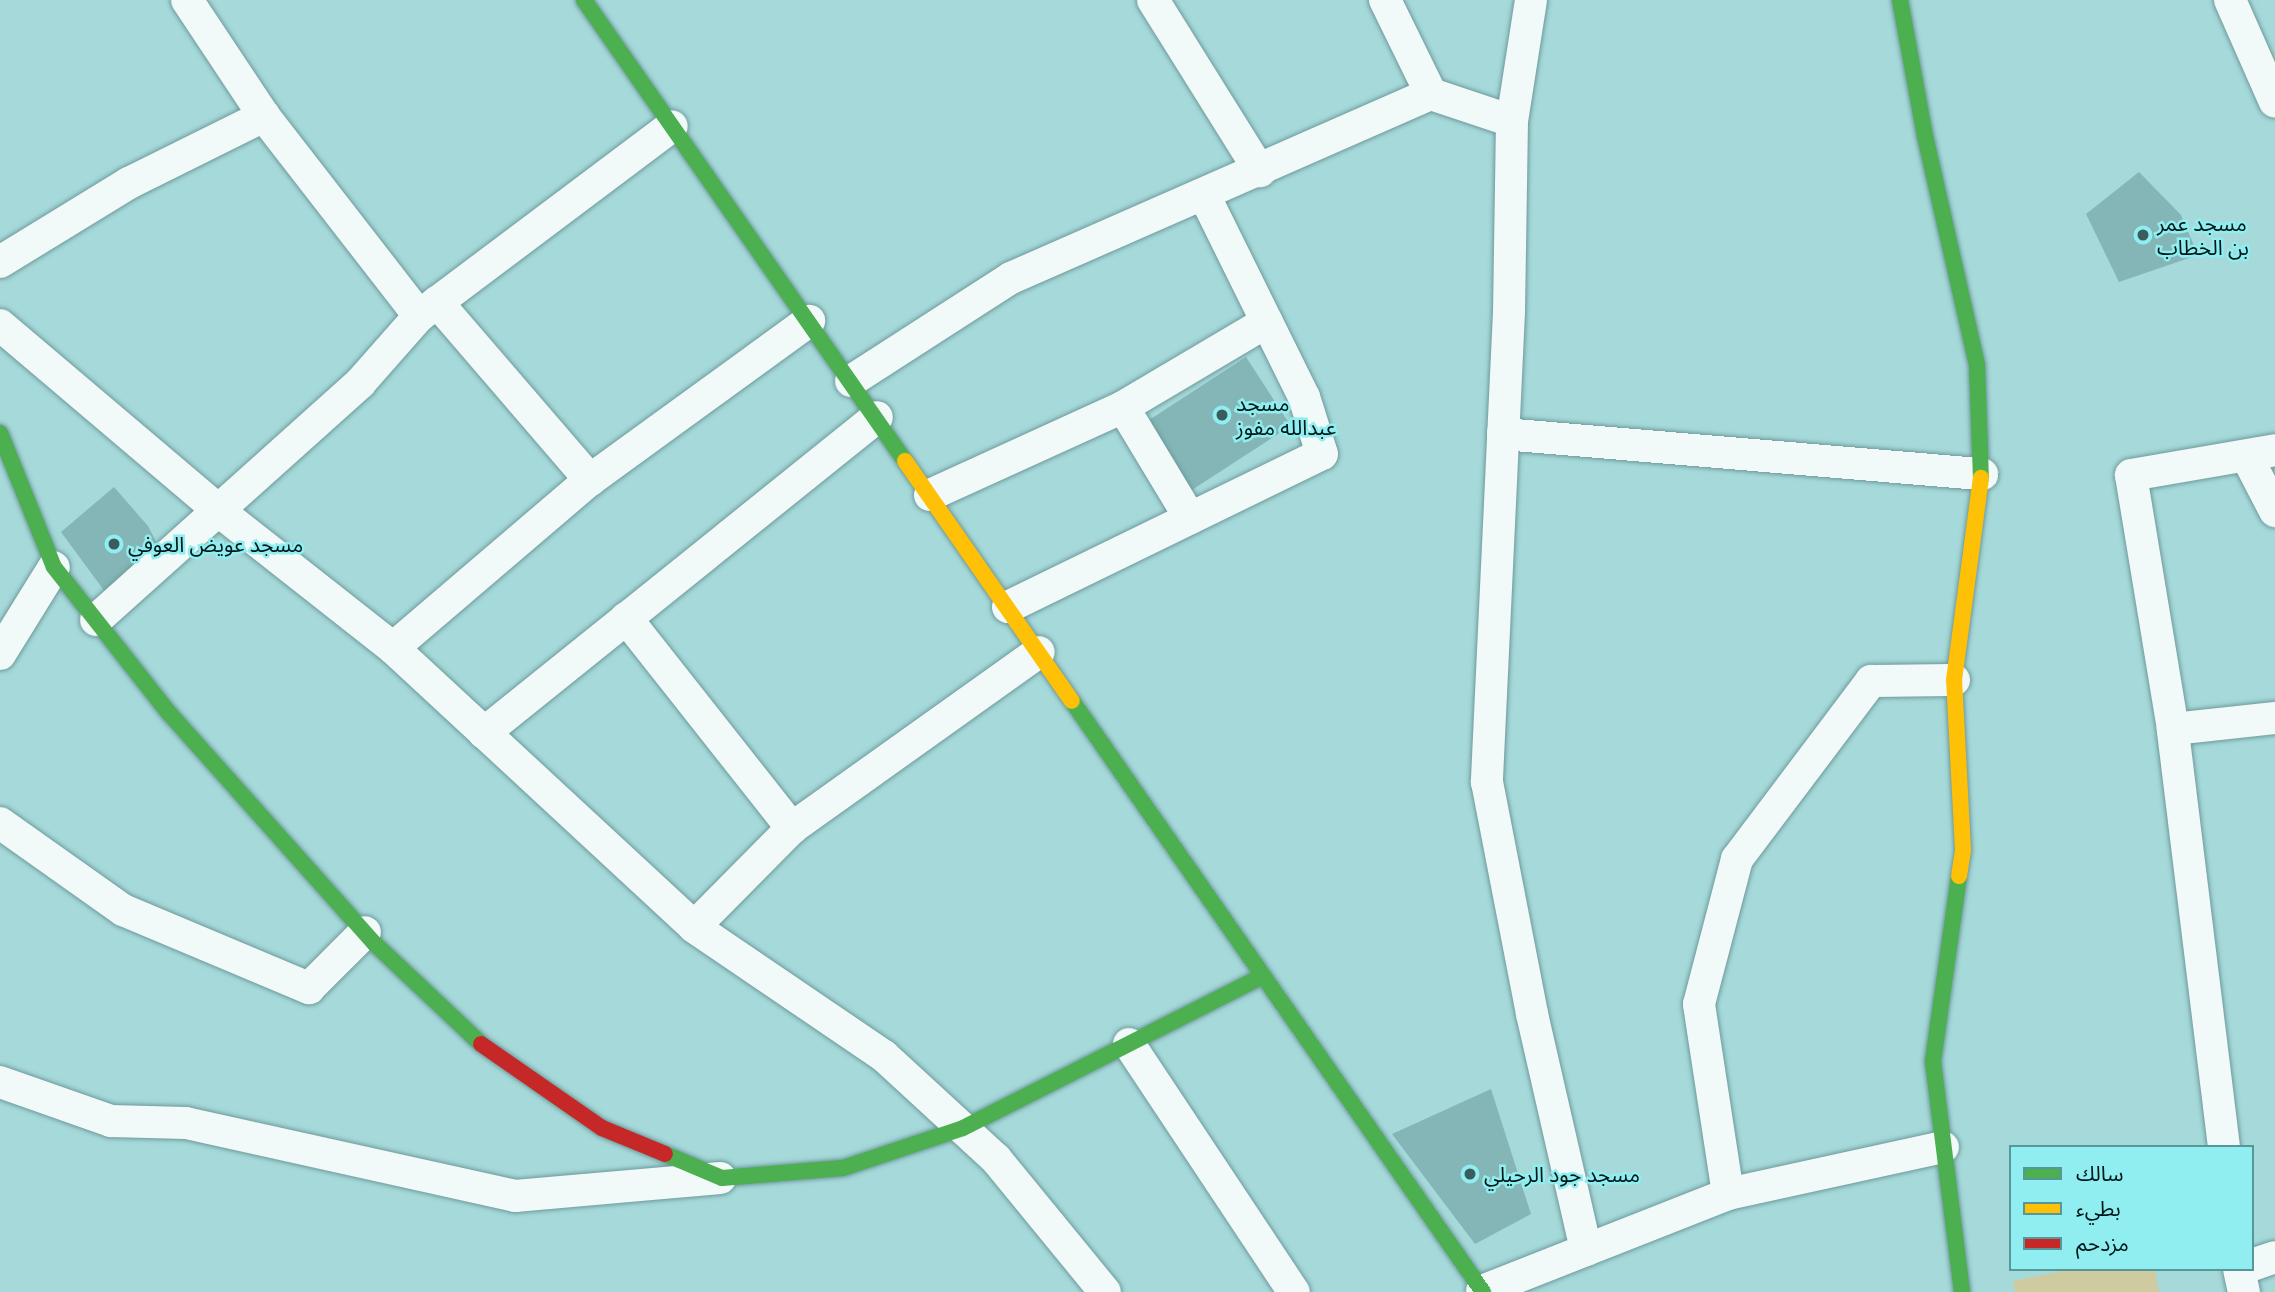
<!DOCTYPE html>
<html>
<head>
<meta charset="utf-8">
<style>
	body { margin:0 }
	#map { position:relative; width:2275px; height:1292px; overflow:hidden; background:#a6d9da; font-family:"Golos Text","Noto Sans Arabic",sans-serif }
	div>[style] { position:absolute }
	.green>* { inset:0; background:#cfcba0 }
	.building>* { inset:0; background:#85b6b7; transform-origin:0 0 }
	.roads { filter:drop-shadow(0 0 2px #6e9a9b) drop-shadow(0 0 2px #6e9a9b) }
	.street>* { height:32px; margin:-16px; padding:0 16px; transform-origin:16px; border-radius:16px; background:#f2f9f9 }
	.fast>* { height:16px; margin:-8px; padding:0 8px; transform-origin:8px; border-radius:8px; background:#4caf50 }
	.slow>* { height:16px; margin:-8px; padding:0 8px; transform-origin:8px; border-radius:8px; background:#ffc107 }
	.jam>* { height:16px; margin:-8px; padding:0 8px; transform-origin:8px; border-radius:8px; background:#c62828 }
	.dots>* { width:19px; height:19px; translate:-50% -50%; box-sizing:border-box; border:4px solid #90edf0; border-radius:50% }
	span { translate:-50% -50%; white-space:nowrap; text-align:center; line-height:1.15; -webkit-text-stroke:5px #90edf0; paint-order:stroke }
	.poi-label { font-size:21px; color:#001819 }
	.left { translate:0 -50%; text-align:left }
	.legend { position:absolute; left:2009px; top:1145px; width:245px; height:126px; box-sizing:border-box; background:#90edf0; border:2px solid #56989a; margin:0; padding:9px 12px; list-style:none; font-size:21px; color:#001819 }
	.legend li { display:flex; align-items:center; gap:14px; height:35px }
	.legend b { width:35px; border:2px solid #56989a }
</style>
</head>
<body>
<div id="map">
	<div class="green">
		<div style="clip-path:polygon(2073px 1269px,2155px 1269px,2159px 1292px,2015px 1292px,2013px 1281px)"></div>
	</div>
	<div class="building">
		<div style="clip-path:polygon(2139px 172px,2181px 215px,2198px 255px,2119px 282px,2086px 214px)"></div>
		<div style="left:1246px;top:357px;width:82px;height:122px;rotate:57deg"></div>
		<div style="clip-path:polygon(114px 487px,148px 526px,164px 557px,111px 600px,61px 532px)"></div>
		<div style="clip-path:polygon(1491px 1089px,1531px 1214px,1475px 1244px,1392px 1134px)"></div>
	</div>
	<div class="roads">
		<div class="street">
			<div style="left:187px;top:0;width:139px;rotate:56.4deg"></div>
			<div style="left:264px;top:116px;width:253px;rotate:52.2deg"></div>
			<div style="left:1153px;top:0;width:202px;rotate:58deg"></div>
			<div style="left:1385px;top:0;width:105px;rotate:63.9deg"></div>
			<div style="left:1531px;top:0;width:122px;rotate:98.9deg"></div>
			<div style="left:1512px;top:121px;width:191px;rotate:90.9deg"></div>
			<div style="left:1509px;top:312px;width:471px;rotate:92.7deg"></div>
			<div style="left:1487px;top:782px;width:236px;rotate:79deg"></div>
			<div style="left:1532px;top:1014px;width:242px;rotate:77.1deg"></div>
			<div style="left:2230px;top:0;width:111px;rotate:66.2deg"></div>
			<div style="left:0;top:262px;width:151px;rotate:-31.5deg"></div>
			<div style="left:129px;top:183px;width:151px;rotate:-26.4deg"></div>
			<div style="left:437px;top:302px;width:235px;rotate:49.3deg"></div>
			<div style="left:0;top:325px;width:287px;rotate:40.3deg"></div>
			<div style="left:219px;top:511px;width:221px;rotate:38.2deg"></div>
			<div style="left:393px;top:648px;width:410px;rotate:42.8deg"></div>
			<div style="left:694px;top:927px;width:230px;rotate:34.2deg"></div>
			<div style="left:884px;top:1056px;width:152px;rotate:42.6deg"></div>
			<div style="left:996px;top:1159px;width:172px;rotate:50.7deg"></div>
			<div style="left:851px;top:381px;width:190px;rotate:-32.8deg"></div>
			<div style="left:1011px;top:278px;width:459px;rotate:-23.7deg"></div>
			<div style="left:1431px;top:94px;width:85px;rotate:18.4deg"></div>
			<div style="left:1123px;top:407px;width:130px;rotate:58.9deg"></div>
			<div style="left:1503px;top:434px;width:481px;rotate:4.8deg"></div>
			<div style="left:2247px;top:457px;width:61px;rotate:62.6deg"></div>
			<div style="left:930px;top:495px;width:212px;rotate:-24.5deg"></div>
			<div style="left:1123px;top:407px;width:167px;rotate:-30.6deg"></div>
			<div style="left:1008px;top:607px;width:349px;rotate:-26deg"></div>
			<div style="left:1322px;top:454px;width:60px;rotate:-107.5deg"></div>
			<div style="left:1304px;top:397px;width:225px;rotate:-116.3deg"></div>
			<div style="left:626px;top:618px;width:268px;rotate:51.7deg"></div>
			<div style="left:96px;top:620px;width:355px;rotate:-41.9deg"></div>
			<div style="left:360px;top:383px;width:89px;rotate:-48.6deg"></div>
			<div style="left:419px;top:316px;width:316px;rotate:-36.9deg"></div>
			<div style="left:393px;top:648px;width:259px;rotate:-40.5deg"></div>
			<div style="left:590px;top:480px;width:271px;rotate:-36deg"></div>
			<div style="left:0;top:654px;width:102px;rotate:-58.2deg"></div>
			<div style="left:2173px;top:729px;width:103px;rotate:-6.2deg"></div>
			<div style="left:484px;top:733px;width:504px;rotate:-38.8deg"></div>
			<div style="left:0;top:823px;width:151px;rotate:35.3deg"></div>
			<div style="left:123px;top:910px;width:202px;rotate:22.8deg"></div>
			<div style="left:309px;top:988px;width:79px;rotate:-45deg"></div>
			<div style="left:694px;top:927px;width:139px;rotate:-45.3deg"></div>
			<div style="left:792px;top:828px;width:303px;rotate:-35.5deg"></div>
			<div style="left:1129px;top:1044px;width:298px;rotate:56.4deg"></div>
			<div style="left:0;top:1082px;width:118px;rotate:19.4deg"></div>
			<div style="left:111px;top:1121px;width:75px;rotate:1.5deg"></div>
			<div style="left:186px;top:1123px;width:337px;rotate:12.5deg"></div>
			<div style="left:515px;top:1196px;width:206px;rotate:-5deg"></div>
			<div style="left:2224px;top:1147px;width:421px;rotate:-97deg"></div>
			<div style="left:2173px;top:729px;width:257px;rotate:-99.4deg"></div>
			<div style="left:2131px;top:475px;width:146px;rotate:-9.8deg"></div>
			<div style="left:1728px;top:1194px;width:192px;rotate:-98.7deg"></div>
			<div style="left:1699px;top:1004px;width:150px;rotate:-75.3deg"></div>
			<div style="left:1737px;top:859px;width:223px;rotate:-53deg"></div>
			<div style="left:1871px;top:681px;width:83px;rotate:-0.7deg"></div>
			<div style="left:2252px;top:1265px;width:24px;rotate:-19deg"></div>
			<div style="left:2239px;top:1269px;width:24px;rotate:78deg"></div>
			<div style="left:1482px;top:1291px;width:264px;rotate:-21.5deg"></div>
			<div style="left:1728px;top:1194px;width:220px;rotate:-12.3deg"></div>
		</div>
		<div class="fast">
			<div style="left:584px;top:0;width:562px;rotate:55.15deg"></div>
			<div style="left:1900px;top:0;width:138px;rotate:79.6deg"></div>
			<div style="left:1925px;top:136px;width:235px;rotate:77.2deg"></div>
			<div style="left:1977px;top:365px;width:113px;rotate:88deg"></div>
			<div style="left:0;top:433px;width:144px;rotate:68.1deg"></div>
			<div style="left:54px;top:567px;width:186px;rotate:51.8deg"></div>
			<div style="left:169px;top:713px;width:310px;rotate:48.3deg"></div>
			<div style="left:375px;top:944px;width:146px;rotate:43.3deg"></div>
			<div style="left:1072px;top:701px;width:720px;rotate:55.18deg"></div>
			<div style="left:1959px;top:876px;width:188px;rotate:98deg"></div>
			<div style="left:1933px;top:1062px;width:232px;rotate:82.8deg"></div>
			<div style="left:665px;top:1154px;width:62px;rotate:22.8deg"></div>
			<div style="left:722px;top:1178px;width:121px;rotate:-4.7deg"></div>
			<div style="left:843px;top:1168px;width:126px;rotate:-18.4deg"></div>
			<div style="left:963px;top:1128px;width:334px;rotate:-26.9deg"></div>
		</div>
		<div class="slow">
			<div style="left:905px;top:461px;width:292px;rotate:55.2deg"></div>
			<div style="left:1959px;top:876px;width:26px;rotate:-81deg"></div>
			<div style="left:1963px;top:850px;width:170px;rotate:-93deg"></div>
			<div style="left:1954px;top:680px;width:204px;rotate:-82.4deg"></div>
		</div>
		<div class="jam">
			<div style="left:481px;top:1044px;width:147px;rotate:34.8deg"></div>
			<div style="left:602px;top:1128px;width:68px;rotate:22.4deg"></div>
		</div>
	</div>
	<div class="dots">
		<div style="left:2143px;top:235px;background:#3a5c5d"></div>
		<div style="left:1222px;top:415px;background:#3a5c5d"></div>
		<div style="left:114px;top:544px;background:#3a5c5d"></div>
		<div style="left:1470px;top:1174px;background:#3a5c5d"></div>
	</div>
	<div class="poi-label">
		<span class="left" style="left:2157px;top:235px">مسجد عمر<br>بن الخطاب</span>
		<span class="left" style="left:1236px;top:415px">مسجد<br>عبدالله مفوز</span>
		<span class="left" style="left:128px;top:544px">مسجد عويض العوفي</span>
		<span class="left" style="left:1484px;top:1174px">مسجد جود الرحيلي</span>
	</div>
	<ul class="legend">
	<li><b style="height:9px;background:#4caf50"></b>سالك</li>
	<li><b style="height:9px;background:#ffc107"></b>بطيء</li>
	<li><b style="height:9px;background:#c62828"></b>مزدحم</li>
	</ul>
</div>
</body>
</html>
